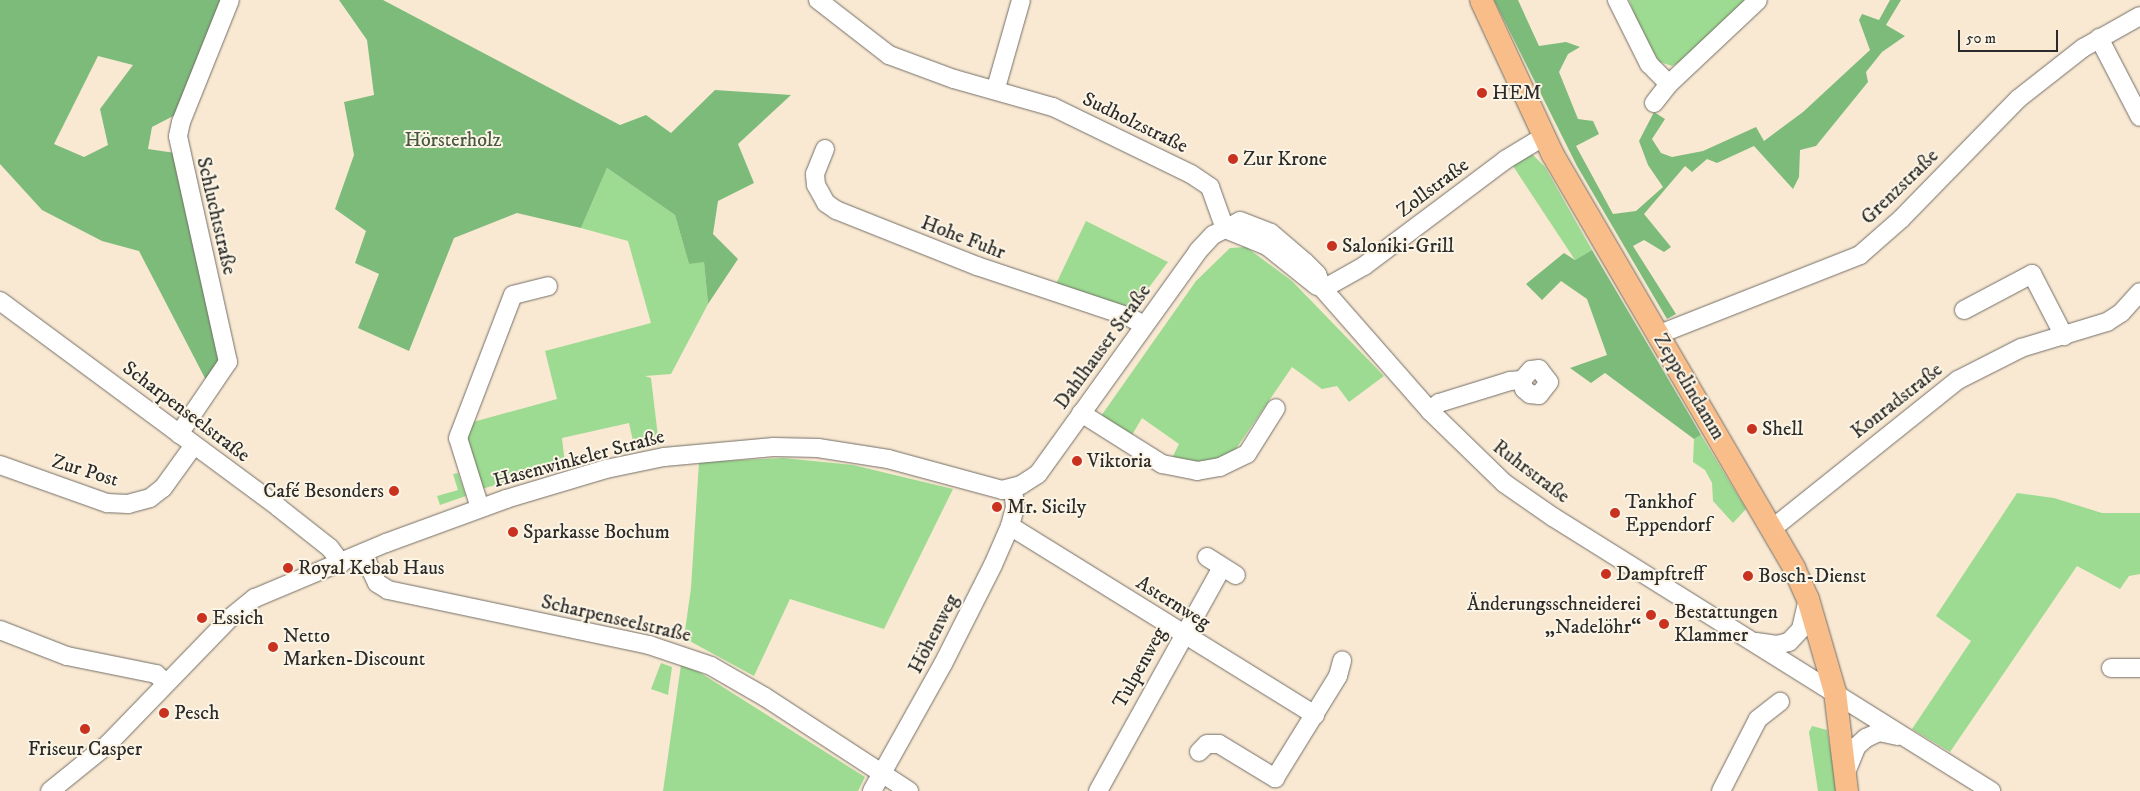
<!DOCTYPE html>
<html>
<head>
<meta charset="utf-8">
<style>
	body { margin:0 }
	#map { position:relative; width:2140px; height:791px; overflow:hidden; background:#f9e9d3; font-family:"IM FELL DW Pica",serif }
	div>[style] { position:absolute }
	.green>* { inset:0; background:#9cdb91 }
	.forest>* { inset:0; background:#7dbb7b }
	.roads { filter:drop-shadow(0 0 1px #736e66) drop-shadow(0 0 1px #736e66) }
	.minor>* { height:18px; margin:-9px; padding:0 9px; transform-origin:9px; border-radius:9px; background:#fff }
	.major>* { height:22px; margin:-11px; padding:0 11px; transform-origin:11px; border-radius:11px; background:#f8bd89 }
	.dots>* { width:14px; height:14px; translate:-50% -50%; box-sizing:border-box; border:2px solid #fcf5e5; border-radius:50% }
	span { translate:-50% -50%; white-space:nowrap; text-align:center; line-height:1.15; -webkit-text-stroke:4px #fcf5e5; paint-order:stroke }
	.poi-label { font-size:20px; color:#2b2b2b }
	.left { translate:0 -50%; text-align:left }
	.right { translate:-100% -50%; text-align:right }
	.street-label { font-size:20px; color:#2b2b2b }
	.park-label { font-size:20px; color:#475744 }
	.scale { position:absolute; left:1958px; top:30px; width:100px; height:22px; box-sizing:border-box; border:2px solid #2b2b2b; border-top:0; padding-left:6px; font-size:15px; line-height:18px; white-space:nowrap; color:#2b2b2b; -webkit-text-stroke:4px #fcf5e5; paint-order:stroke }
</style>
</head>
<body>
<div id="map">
	<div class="green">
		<div style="clip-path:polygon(1629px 0,1750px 0,1683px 60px,1672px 66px,1660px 62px,1644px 40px)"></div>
		<div style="clip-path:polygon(1532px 154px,1545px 167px,1592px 250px,1575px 260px,1513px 166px)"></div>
		<div style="clip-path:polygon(607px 168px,675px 215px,689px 264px,704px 261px,708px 304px,671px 374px,645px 376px,651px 378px,659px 445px,635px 450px,629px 423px,562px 438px,565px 464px,482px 489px,467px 439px,473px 422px,557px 399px,545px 351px,651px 323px,628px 241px,581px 228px)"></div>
		<div style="clip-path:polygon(1086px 221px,1168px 262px,1135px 306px,1130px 308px,1055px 286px)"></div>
		<div style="clip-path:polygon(1246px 247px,1292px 281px,1384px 376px,1349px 402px,1337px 386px,1322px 389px,1292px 367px,1229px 459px,1198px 464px,1171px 460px,1179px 444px,1142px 418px,1132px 435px,1101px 416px,1196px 281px,1230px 248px)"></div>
		<div style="clip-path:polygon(1701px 435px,1746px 509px,1733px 523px,1713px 501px,1712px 483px,1705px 470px,1693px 462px,1694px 439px)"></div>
		<div style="clip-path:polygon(783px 458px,853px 465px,953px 489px,884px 629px,790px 599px,754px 676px,684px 638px,691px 588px,699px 462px)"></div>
		<div style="clip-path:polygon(458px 473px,466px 496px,440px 505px,437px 496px,458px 490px,453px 474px)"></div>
		<div style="clip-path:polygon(2017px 493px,2054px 498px,2102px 513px,2140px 513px,2140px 574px,2129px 576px,2120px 589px,2077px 566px,1950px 752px,1912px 729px,1971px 641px,1936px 616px)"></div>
		<div style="clip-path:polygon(661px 663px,672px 667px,668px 695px,651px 689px)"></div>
		<div style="clip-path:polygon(681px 665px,699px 672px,865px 777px,858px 791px,663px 791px)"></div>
		<div style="clip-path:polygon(1812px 726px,1827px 730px,1837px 791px,1818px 791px,1809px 732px)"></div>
	</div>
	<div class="forest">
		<div style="clip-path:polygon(evenodd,0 0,223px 0,179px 113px,152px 127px,148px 149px,175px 153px,222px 355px,208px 384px,139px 251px,102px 241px,42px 210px,0 164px,0 0,98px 56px,133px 65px,100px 109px,108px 145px,84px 157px,54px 144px,98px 56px)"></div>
		<div style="clip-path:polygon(339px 0,383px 0,620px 125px,646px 115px,671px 133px,715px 90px,791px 95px,738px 144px,754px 183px,718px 201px,713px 234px,738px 259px,708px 304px,704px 262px,689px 264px,675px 215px,607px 168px,581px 228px,517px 213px,454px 238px,409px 351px,358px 328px,379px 274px,355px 263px,366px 231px,335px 209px,354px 155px,344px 102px,374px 95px,367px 40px)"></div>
		<div style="clip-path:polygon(1494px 0,1518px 0,1539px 46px,1566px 42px,1580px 47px,1568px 54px,1559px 72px,1578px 119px,1593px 121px,1599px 134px,1576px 146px,1613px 214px,1636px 211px,1663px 187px,1648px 165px,1639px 141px,1654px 112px,1665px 119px,1652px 139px,1661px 153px,1672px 157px,1703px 151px,1756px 127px,1764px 141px,1803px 112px,1870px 50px,1859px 20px,1862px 14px,1879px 20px,1890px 0,1901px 0,1886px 25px,1905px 36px,1882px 52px,1866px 72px,1868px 82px,1816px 146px,1800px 150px,1799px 177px,1793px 189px,1754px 146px,1717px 163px,1707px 159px,1692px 172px,1685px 166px,1644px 214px,1671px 247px,1664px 252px,1644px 240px,1633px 246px,1676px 314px,1667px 319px,1577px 166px)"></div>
		<div style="clip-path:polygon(1592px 250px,1693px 421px,1701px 435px,1694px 439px,1605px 373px,1591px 383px,1570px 368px,1607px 355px,1587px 299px,1561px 281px,1542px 300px,1526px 284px,1564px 253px,1575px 260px)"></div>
	</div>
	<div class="roads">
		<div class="minor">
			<div style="left:818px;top:0;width:90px;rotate:37.8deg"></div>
			<div style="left:889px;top:55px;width:69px;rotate:20.3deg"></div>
			<div style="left:954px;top:79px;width:103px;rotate:15.8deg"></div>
			<div style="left:1053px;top:107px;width:153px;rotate:25.9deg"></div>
			<div style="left:1191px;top:174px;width:23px;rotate:34deg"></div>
			<div style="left:1210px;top:187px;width:45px;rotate:70.3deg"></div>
			<div style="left:1617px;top:0;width:72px;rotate:63.4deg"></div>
			<div style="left:1649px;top:64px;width:28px;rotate:45deg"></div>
			<div style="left:2099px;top:38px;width:89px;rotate:62.6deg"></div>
			<div style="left:996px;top:88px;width:91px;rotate:-74.1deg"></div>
			<div style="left:1654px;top:103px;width:24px;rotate:-52deg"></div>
			<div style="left:1669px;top:84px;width:122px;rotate:-43.3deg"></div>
			<div style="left:825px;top:149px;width:27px;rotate:112deg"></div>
			<div style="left:815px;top:174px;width:11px;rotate:85deg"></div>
			<div style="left:816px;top:185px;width:21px;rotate:61deg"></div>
			<div style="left:826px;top:203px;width:12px;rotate:35deg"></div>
			<div style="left:836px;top:210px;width:152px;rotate:21.7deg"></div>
			<div style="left:977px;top:266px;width:160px;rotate:18.5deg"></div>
			<div style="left:1129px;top:317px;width:17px;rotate:28deg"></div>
			<div style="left:1225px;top:229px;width:45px;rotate:22deg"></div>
			<div style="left:1267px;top:246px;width:64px;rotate:38.7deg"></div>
			<div style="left:1323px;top:289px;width:47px;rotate:-29.3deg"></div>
			<div style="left:1364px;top:266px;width:176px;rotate:-36.9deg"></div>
			<div style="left:1505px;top:160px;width:44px;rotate:-31.2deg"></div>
			<div style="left:0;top:301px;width:346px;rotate:36.5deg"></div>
			<div style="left:278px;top:507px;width:66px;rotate:38.3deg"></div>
			<div style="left:330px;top:548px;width:19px;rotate:54deg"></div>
			<div style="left:1964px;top:310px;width:77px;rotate:-27.9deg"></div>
			<div style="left:2032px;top:274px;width:70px;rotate:62.7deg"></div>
			<div style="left:1657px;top:335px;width:218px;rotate:-21.5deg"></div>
			<div style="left:1860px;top:255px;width:55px;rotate:-41.3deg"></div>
			<div style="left:1901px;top:219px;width:168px;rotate:-45.7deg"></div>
			<div style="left:2018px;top:99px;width:83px;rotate:-38.1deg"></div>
			<div style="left:2083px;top:48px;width:65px;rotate:-29.3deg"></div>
			<div style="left:1430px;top:411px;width:12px;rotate:-42deg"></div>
			<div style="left:1439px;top:403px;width:74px;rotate:-17.2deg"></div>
			<div style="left:1510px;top:381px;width:12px;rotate:-5deg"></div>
			<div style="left:1522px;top:380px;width:9px;rotate:77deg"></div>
			<div style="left:1524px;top:389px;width:8px;rotate:40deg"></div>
			<div style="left:1530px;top:394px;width:9px;rotate:6deg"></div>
			<div style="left:1539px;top:395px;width:16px;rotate:-52deg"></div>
			<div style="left:1549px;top:382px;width:16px;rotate:-128deg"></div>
			<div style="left:1539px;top:369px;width:8px;rotate:173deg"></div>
			<div style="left:1531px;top:370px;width:13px;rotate:132deg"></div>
			<div style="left:1081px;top:413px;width:96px;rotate:32.2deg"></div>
			<div style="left:1162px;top:464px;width:36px;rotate:11deg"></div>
			<div style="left:1197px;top:471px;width:23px;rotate:-10deg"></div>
			<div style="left:1220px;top:467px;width:30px;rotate:-26deg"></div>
			<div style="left:1247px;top:454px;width:54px;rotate:-57.8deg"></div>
			<div style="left:179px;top:434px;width:87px;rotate:-55.8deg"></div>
			<div style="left:228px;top:362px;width:231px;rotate:-102.5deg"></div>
			<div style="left:178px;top:136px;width:14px;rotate:-78deg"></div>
			<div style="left:181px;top:122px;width:131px;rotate:-68.1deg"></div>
			<div style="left:0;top:465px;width:114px;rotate:19.6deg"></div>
			<div style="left:107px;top:503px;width:21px;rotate:3deg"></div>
			<div style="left:128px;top:504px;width:23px;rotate:-15deg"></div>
			<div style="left:150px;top:498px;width:16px;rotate:-38deg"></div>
			<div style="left:163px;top:488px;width:53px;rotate:-54.2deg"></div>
			<div style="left:480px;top:508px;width:73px;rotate:-107.4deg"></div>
			<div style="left:458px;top:438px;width:153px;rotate:-69deg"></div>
			<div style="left:513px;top:295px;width:36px;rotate:-14deg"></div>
			<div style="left:1010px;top:526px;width:359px;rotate:31.8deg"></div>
			<div style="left:1773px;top:528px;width:237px;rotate:-38.7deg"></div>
			<div style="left:1958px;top:380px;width:71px;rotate:-26.9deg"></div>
			<div style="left:2021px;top:348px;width:90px;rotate:-16.8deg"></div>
			<div style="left:2107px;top:322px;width:17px;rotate:-33deg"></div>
			<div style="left:2121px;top:313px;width:28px;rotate:-48deg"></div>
			<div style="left:363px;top:553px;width:33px;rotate:65deg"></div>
			<div style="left:377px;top:583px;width:13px;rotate:32deg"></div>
			<div style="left:388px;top:590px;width:267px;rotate:11.9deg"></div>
			<div style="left:649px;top:645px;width:65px;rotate:18.7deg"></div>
			<div style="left:711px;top:666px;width:62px;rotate:29.9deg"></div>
			<div style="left:765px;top:697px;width:172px;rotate:33.1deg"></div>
			<div style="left:1207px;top:557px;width:34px;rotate:32deg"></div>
			<div style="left:0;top:630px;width:72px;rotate:21.2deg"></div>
			<div style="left:67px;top:656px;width:91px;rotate:11.4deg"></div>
			<div style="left:156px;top:674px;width:13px;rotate:42deg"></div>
			<div style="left:1756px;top:642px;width:21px;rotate:8deg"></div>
			<div style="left:1777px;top:645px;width:12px;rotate:-14deg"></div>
			<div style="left:1789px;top:642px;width:18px;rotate:-47deg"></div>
			<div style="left:1801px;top:629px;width:31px;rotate:-77deg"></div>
			<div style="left:2111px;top:668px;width:29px"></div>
			<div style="left:1199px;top:752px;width:11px;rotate:-45deg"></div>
			<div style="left:1207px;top:744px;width:12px"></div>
			<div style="left:1219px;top:744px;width:66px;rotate:31.3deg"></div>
			<div style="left:1275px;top:778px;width:120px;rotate:-58.3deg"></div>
			<div style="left:1338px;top:676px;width:16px;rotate:-75deg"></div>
			<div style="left:1845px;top:775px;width:31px;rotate:-68deg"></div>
			<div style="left:1857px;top:746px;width:12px;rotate:-42deg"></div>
			<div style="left:1866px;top:738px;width:14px;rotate:-25deg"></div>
			<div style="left:1879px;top:732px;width:19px;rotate:12deg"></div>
			<div style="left:50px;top:791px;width:75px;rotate:-39deg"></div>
			<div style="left:108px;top:744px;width:175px;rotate:-45.9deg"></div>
			<div style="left:230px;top:618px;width:32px;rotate:-39deg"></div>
			<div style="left:255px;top:598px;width:142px;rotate:-22.8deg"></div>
			<div style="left:386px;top:543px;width:128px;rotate:-20.1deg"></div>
			<div style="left:506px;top:499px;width:104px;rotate:-16.7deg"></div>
			<div style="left:606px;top:469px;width:59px;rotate:-11.7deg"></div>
			<div style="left:664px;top:457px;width:110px;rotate:-5.2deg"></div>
			<div style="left:774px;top:447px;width:44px;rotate:1.3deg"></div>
			<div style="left:818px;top:448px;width:71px;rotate:8.9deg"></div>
			<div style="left:888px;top:459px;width:118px;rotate:15.2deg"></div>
			<div style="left:1002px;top:490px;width:20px;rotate:-15deg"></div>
			<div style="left:1021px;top:485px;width:20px;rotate:-33deg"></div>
			<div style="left:1038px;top:474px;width:274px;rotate:-54.3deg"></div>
			<div style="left:1198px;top:251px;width:22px;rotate:-47deg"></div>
			<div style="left:1213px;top:235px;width:30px;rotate:-27deg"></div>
			<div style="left:1240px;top:221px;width:33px;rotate:21deg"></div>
			<div style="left:1271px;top:233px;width:45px;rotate:40.5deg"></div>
			<div style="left:1305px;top:262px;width:17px;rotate:45deg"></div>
			<div style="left:1317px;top:274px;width:16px;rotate:68deg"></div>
			<div style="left:1323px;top:289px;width:162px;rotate:48.7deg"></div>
			<div style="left:1430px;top:411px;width:103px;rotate:44.2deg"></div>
			<div style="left:1504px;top:483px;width:60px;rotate:34.8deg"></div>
			<div style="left:1553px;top:517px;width:517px;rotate:32.03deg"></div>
			<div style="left:872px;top:791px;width:145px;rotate:-60.8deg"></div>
			<div style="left:943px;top:664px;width:111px;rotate:-63.2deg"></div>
			<div style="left:993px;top:565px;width:43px;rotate:-66.4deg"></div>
			<div style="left:1010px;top:526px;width:20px;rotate:-75deg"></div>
			<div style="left:1015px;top:507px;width:18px;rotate:-96deg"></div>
			<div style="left:1098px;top:791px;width:256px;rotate:-61deg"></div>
			<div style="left:1721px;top:791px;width:81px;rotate:-62.8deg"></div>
			<div style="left:1758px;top:719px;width:28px;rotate:-38deg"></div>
		</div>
		<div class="major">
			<div style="left:1481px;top:0;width:171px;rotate:65.1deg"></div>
			<div style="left:1553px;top:155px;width:478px;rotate:59.7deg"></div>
			<div style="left:1794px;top:568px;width:34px;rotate:66deg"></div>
			<div style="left:1808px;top:599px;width:97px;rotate:73.8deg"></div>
			<div style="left:1835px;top:692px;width:100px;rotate:83.1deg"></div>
		</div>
	</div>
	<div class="dots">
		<div style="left:1482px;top:93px;background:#c8321e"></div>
		<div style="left:1233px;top:159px;background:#c8321e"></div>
		<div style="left:1332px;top:246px;background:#c8321e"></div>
		<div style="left:1752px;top:429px;background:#c8321e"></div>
		<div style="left:1077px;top:461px;background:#c8321e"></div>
		<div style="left:394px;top:491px;background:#c8321e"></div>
		<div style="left:997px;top:507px;background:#c8321e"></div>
		<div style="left:1615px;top:513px;background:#c8321e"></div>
		<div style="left:513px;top:532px;background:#c8321e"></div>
		<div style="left:288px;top:568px;background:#c8321e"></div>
		<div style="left:1606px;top:574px;background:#c8321e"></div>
		<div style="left:1748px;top:576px;background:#c8321e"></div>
		<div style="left:1651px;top:615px;background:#c8321e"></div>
		<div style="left:202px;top:618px;background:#c8321e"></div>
		<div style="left:1664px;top:624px;background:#c8321e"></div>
		<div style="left:273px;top:647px;background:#c8321e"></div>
		<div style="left:164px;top:713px;background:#c8321e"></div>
		<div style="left:85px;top:729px;background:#c8321e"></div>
	</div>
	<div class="poi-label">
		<span class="left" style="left:1492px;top:93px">HEM</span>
		<span class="left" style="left:1243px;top:159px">Zur Krone</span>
		<span class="left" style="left:1342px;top:246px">Saloniki-Grill</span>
		<span class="left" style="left:1762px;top:429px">Shell</span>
		<span class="left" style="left:1087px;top:461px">Viktoria</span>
		<span class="right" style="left:384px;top:491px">Café Besonders</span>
		<span class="left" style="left:1625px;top:514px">Tankhof<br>Eppendorf</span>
		<span class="left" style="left:1007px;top:507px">Mr. Sicily</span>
		<span class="left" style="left:523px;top:532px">Sparkasse Bochum</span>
		<span class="left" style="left:298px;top:568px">Royal Kebab Haus</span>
		<span class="left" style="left:1616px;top:574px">Dampftreff</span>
		<span class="left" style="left:1758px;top:576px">Bosch-Dienst</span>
		<span class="right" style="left:1641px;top:616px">Änderungsschneiderei<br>„Nadelöhr“</span>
		<span class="left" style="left:1674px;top:624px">Bestattungen<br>Klammer</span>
		<span class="left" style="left:212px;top:618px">Essich</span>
		<span class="left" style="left:283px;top:648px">Netto<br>Marken-Discount</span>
		<span class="left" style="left:174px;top:713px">Pesch</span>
		<span style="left:85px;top:749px">Friseur Casper</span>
	</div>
	<div class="street-label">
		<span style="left:1135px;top:123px;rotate:26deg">Sudholzstraße</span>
		<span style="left:1900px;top:187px;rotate:-44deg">Grenzstraße</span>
		<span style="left:1433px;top:188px;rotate:-37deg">Zollstraße</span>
		<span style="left:216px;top:216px;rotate:77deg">Schluchtstraße</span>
		<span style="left:963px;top:238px;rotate:21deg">Hohe Fuhr</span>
		<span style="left:1103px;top:347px;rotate:-54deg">Dahlhauser Straße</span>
		<span style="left:1689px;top:387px;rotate:59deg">Zeppelindamm</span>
		<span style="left:1897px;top:401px;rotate:-38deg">Konradstraße</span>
		<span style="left:186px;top:412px;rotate:37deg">Scharpenseelstraße</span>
		<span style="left:579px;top:459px;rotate:-15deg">Hasenwinkeler Straße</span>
		<span style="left:85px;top:471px;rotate:17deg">Zur Post</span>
		<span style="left:1531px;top:472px;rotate:37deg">Ruhrstraße</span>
		<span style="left:1173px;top:603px;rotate:32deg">Asternweg</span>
		<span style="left:616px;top:619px;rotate:13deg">Scharpenseelstraße</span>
		<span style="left:934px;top:634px;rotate:-63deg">Höhenweg</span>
		<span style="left:1140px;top:668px;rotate:-61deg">Tulpenweg</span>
	</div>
	<div class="park-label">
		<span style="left:453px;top:140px">Hörsterholz</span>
	</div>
	<div class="scale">50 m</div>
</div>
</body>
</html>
